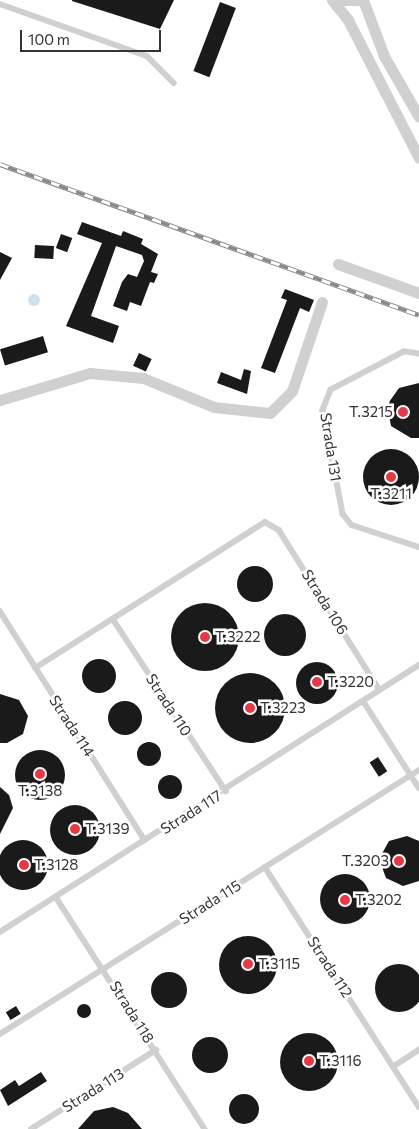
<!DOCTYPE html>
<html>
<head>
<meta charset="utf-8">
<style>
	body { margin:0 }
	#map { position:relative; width:419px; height:1129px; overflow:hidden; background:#fff; font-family:Commissioner,sans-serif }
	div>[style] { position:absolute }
	.water>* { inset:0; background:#cfe2ee }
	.round { border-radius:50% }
	.building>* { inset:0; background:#1a1a1a; transform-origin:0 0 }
	.service>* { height:5.5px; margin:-2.75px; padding:0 2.75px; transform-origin:2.75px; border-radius:2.75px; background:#d0d0d0 }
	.minor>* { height:11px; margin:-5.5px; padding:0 5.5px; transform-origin:5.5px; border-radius:5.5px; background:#d0d0d0 }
	.rail>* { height:5px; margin-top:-2.5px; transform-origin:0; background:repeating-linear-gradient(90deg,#fff 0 9px,#888 0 18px); box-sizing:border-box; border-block:1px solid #888 }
	.dots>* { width:14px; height:14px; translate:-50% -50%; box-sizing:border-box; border:2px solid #fff; border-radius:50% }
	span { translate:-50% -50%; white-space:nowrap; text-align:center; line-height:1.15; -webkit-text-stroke:5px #fff; paint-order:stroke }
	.poi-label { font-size:15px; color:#333 }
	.right { translate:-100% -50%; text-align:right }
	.left { translate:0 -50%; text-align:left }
	.street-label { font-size:15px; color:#333 }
	.scale { position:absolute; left:20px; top:30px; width:141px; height:22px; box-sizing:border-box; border:2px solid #333; border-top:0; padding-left:6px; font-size:15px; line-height:18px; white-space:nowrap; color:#333; -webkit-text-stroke:4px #fff; paint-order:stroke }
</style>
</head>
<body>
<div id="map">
	<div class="water">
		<div class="round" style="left:28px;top:294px;width:12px;height:12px"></div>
	</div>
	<div class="building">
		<div style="clip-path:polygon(174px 0,160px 29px,72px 1px,72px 0)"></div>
		<div style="left:220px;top:2px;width:17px;height:74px;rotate:21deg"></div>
		<div style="clip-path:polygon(82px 222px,121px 236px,123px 231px,143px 239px,141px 244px,158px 254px,151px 272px,158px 274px,154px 283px,150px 282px,141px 306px,130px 302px,127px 311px,113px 306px,122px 282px,128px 274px,137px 277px,144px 261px,142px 255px,116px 246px,91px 316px,119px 326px,113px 343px,66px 326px,102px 243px,77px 234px)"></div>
		<div style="left:61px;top:234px;width:12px;height:15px;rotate:20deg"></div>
		<div style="left:35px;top:245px;width:19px;height:13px;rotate:3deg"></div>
		<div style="clip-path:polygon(0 252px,12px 258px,0 280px)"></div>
		<div style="clip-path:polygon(285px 289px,314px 300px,309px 312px,300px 308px,275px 373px,261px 368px,287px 300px,281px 298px)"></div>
		<div style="left:43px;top:336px;width:17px;height:45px;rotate:73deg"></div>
		<div style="left:139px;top:353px;width:14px;height:14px;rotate:25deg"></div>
		<div style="clip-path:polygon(244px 369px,251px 371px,247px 394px,217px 383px,221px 372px,241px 380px)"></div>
		<div style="clip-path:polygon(419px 383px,419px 438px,411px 438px,391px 426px,387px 405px,399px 388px)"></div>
		<div class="round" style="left:363px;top:449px;width:56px;height:56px"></div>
		<div class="round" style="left:237px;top:566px;width:36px;height:36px"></div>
		<div class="round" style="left:171px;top:603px;width:68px;height:68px"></div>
		<div class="round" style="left:264px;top:614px;width:42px;height:42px"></div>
		<div class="round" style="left:82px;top:659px;width:34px;height:34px"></div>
		<div class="round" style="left:296px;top:662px;width:42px;height:42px"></div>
		<div class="round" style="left:215px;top:673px;width:70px;height:70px"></div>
		<div style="clip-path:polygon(0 694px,19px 700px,28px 716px,23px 734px,7px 743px,0 743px)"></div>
		<div class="round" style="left:108px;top:701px;width:34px;height:34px"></div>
		<div class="round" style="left:137px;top:742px;width:24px;height:24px"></div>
		<div class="round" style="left:15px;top:750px;width:50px;height:50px"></div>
		<div style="left:378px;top:757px;width:17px;height:10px;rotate:57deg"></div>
		<div class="round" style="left:158px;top:775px;width:24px;height:24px"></div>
		<div style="clip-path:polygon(0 787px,9px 795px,13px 808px,0 834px)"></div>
		<div class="round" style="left:50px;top:805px;width:50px;height:50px"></div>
		<div style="clip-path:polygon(407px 836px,419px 841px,419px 881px,403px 886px,386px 878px,379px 859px,389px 841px)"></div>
		<div class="round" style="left:-2px;top:840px;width:50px;height:50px"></div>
		<div class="round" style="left:320px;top:874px;width:50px;height:50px"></div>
		<div class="round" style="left:219px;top:936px;width:58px;height:58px"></div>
		<div class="round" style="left:375px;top:964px;width:48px;height:48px"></div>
		<div class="round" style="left:151px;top:972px;width:36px;height:36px"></div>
		<div class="round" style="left:77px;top:1004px;width:14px;height:14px"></div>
		<div style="left:16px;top:1006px;width:9px;height:12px;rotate:58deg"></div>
		<div class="round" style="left:280px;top:1033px;width:58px;height:58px"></div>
		<div class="round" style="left:192px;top:1037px;width:36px;height:36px"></div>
		<div style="clip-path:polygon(41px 1072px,47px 1081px,8px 1106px,0 1090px,15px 1080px,19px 1086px)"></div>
		<div class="round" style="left:229px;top:1094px;width:30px;height:30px"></div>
		<div style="clip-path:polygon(113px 1107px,128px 1113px,142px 1129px,78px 1129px,94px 1111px)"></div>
	</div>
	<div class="service">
		<div style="left:0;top:4px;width:156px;rotate:19.5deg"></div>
		<div style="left:147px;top:56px;width:38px;rotate:45deg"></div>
		<div style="left:419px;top:354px;width:15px;rotate:-172deg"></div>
		<div style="left:404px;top:352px;width:82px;rotate:152.5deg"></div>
		<div style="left:331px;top:390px;width:22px;rotate:112deg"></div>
		<div style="left:323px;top:410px;width:106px;rotate:79.1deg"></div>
		<div style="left:343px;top:514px;width:14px;rotate:51deg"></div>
		<div style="left:352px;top:525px;width:71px;rotate:18.2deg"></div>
		<div style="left:0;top:611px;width:271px;rotate:57.7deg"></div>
		<div style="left:113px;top:619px;width:206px;rotate:56.7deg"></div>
		<div style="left:35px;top:668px;width:272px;rotate:-32.4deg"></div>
		<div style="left:265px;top:522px;width:16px;rotate:30deg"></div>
		<div style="left:279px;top:530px;width:188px;rotate:57.8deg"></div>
		<div style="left:364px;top:702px;width:102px;rotate:57.4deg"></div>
		<div style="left:265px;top:867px;width:285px;rotate:57.3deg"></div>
		<div style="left:56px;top:897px;width:276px;rotate:57.3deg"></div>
		<div style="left:0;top:932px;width:497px;rotate:-32.5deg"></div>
		<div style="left:0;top:1034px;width:495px;rotate:-32.2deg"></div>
		<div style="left:394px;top:1066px;width:30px;rotate:-33deg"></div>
		<div style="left:31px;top:1129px;width:148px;rotate:-32.3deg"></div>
	</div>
	<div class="minor">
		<div style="left:332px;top:0;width:26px;rotate:51deg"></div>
		<div style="left:348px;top:20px;width:155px;rotate:62.8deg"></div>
		<div style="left:333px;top:0;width:24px"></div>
		<div style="left:363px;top:0;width:60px;rotate:69.4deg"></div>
		<div style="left:384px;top:56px;width:70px;rotate:60.2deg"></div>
		<div style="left:338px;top:264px;width:86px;rotate:19.7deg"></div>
		<div style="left:0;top:400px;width:94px;rotate:-16.7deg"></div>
		<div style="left:90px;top:373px;width:53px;rotate:5.4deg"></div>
		<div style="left:143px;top:378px;width:77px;rotate:22.2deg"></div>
		<div style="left:214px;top:407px;width:56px;rotate:6.1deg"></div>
		<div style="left:270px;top:413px;width:31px;rotate:-45deg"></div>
		<div style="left:292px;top:391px;width:94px;rotate:-71.4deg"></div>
	</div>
	<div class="rail">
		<div style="left:0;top:164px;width:445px;rotate:19.8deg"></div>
	</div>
	<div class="dots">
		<div style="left:403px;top:412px;background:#e63946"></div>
		<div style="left:391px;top:477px;background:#e63946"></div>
		<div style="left:205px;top:637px;background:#e63946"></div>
		<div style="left:317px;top:682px;background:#e63946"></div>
		<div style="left:250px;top:708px;background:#e63946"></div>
		<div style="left:40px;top:774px;background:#e63946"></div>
		<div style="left:75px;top:829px;background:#e63946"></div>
		<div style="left:399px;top:861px;background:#e63946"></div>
		<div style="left:24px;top:865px;background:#e63946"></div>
		<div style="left:345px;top:900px;background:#e63946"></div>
		<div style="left:248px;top:964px;background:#e63946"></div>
		<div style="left:309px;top:1061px;background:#e63946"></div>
	</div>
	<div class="poi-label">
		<span class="right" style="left:393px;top:412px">T.3215</span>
		<span style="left:391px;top:494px">T.3211</span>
		<span class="left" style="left:215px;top:637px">T.3222</span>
		<span class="left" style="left:327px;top:682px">T.3220</span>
		<span class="left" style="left:260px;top:708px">T.3223</span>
		<span style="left:40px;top:791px">T.3138</span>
		<span class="left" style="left:85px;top:829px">T.3139</span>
		<span class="right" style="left:389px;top:861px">T.3203</span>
		<span class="left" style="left:34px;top:865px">T.3128</span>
		<span class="left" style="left:355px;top:900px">T.3202</span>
		<span class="left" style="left:258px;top:964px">T.3115</span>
		<span class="left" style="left:319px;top:1061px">T.3116</span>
	</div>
	<div class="street-label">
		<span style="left:331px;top:447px;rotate:81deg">Strada 131</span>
		<span style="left:325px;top:602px;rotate:58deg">Strada 106</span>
		<span style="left:169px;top:705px;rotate:57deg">Strada 110</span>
		<span style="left:72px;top:726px;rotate:57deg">Strada 114</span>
		<span style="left:191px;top:812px;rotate:-32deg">Strada 117</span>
		<span style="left:210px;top:902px;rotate:-32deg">Strada 115</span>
		<span style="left:330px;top:967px;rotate:57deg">Strada 112</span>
		<span style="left:132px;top:1012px;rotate:58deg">Strada 118</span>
		<span style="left:93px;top:1090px;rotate:-32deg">Strada 113</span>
	</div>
	<div class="scale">100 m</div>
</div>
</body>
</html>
